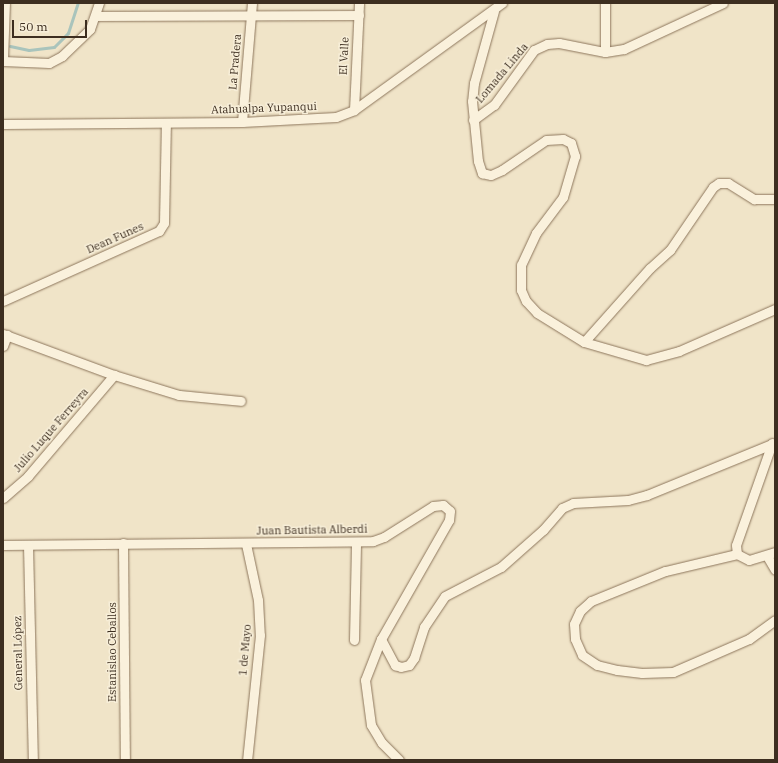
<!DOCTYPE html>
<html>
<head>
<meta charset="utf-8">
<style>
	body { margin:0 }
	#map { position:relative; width:778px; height:763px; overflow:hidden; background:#f0e4c8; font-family:"IBM Plex Serif",serif }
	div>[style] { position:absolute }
	.stream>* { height:3px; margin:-1.5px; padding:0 1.5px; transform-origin:1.5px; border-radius:1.5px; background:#a9c4bc }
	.path>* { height:2px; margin-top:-1px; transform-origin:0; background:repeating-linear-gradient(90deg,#8d765c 0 3px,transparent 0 5px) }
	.roads { filter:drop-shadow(0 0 1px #8d765c) drop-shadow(0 0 1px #8d765c) }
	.street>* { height:9px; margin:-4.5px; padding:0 4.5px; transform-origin:4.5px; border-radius:4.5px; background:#faf1dc }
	span { translate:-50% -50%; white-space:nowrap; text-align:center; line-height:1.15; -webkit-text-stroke:3px #f7eed8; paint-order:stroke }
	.street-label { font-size:11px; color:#3d2e20 }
	.frame { position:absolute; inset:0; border:4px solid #3d2e20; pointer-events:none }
	.scale { position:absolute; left:12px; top:20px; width:75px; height:18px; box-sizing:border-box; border:2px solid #3d2e20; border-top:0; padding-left:5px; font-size:12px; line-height:14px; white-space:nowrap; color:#3d2e20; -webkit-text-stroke:3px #f7eed8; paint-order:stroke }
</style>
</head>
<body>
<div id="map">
	<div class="stream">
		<div style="left:10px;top:46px;width:19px;rotate:12deg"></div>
		<div style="left:29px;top:50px;width:25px;rotate:-7deg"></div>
		<div style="left:54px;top:47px;width:20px;rotate:-45deg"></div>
		<div style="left:68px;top:33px;width:32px;rotate:-72deg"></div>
	</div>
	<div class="path">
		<div style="left:3px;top:70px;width:45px;rotate:90deg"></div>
	</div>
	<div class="roads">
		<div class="street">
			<div style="left:605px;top:3px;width:49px;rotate:90deg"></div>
			<div style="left:494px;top:11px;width:75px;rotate:105.5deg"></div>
			<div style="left:474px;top:83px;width:18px;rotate:96deg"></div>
			<div style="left:472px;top:101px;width:60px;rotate:84.3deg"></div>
			<div style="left:478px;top:161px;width:13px;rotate:72deg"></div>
			<div style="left:482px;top:173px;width:9px;rotate:13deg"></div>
			<div style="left:491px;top:175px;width:12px;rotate:-24deg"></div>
			<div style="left:502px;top:170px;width:53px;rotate:-34.3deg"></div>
			<div style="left:546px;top:140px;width:17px;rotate:-3deg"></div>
			<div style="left:563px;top:139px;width:9px;rotate:27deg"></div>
			<div style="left:571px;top:143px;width:14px;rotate:73deg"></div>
			<div style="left:575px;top:156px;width:43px;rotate:106.3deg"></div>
			<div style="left:563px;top:197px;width:45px;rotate:126.9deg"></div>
			<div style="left:536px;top:233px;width:35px;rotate:115deg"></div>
			<div style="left:521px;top:265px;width:25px;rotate:90deg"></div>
			<div style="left:521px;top:290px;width:12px;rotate:66deg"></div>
			<div style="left:526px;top:301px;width:16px;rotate:47deg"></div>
			<div style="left:537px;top:313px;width:55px;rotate:31.7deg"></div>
			<div style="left:584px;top:342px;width:65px;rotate:16.2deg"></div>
			<div style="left:646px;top:360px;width:34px;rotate:-15deg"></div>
			<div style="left:679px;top:351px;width:105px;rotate:-23.6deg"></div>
			<div style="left:96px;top:16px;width:263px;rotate:-0.2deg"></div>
			<div style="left:3px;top:59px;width:56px;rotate:-88deg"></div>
			<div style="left:3px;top:61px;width:46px;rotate:2.5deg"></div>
			<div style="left:49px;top:63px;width:15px;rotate:-28deg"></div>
			<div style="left:62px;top:56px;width:39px;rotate:-44deg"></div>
			<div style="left:90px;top:29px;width:28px;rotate:-71deg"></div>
			<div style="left:354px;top:110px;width:107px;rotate:-87.3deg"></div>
			<div style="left:473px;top:120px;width:26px;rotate:-36deg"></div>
			<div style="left:494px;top:105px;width:68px;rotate:-54deg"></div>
			<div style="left:534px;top:50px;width:14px;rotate:-25deg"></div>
			<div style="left:547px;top:44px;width:12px;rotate:-5deg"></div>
			<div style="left:559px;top:43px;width:47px;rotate:11.1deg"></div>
			<div style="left:605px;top:52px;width:19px;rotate:-9deg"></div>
			<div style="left:624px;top:49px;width:109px;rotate:-24.9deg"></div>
			<div style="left:242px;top:122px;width:119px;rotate:-85.2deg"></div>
			<div style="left:3px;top:124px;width:239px;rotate:-0.5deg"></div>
			<div style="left:242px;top:122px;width:94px;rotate:-3deg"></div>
			<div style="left:336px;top:117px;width:19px;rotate:-21deg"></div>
			<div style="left:354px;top:110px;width:183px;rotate:-35.9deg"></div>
			<div style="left:3px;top:301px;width:171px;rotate:-24.2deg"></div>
			<div style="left:159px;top:231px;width:9px;rotate:-58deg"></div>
			<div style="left:164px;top:223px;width:100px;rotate:-88.9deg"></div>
			<div style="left:3px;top:334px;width:118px;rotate:20.3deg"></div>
			<div style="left:114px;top:375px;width:68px;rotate:17.1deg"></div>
			<div style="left:179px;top:395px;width:62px;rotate:5.5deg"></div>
			<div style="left:584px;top:342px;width:99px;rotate:-48.3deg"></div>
			<div style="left:650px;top:268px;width:27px;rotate:-42deg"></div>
			<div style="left:670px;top:250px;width:76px;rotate:-55.7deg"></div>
			<div style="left:713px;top:187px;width:7px;rotate:-34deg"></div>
			<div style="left:719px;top:183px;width:9px"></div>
			<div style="left:728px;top:183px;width:31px;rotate:32deg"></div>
			<div style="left:754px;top:199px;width:21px"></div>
			<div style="left:3px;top:346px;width:12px;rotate:-70deg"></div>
			<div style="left:772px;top:443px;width:108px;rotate:109.4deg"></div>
			<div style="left:736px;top:545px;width:9px;rotate:84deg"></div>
			<div style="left:737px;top:554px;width:13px;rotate:27deg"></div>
			<div style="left:749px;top:560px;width:27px;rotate:-17deg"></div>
			<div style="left:3px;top:498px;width:33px;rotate:-41deg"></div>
			<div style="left:28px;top:476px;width:133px;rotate:-49.6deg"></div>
			<div style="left:123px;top:543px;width:217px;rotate:89.5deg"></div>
			<div style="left:246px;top:544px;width:57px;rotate:77.9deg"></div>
			<div style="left:258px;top:600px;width:35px;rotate:87deg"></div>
			<div style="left:260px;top:635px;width:126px;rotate:95.9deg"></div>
			<div style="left:3px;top:545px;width:370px;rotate:-0.6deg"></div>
			<div style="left:373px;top:541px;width:12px;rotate:-20deg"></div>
			<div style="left:384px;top:537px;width:58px;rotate:-32.3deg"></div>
			<div style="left:433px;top:506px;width:10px;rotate:-6deg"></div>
			<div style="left:443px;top:505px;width:9px;rotate:41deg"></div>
			<div style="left:450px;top:511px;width:9px;rotate:96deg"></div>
			<div style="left:449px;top:520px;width:137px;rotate:119.7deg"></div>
			<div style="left:381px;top:639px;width:44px;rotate:111.3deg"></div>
			<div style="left:365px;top:680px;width:45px;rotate:82.4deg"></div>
			<div style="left:371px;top:725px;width:21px;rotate:59deg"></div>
			<div style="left:382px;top:743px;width:24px;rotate:45deg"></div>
			<div style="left:28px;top:545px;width:215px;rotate:88.7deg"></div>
			<div style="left:737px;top:554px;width:74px;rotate:166.7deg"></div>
			<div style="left:665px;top:571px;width:80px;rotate:157.9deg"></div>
			<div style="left:591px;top:601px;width:15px;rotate:138deg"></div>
			<div style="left:580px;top:611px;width:14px;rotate:115deg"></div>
			<div style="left:574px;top:624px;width:15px;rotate:86deg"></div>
			<div style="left:575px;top:639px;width:17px;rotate:66deg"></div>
			<div style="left:582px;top:655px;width:18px;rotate:34deg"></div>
			<div style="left:597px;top:665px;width:21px;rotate:14deg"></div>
			<div style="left:617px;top:670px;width:25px;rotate:7deg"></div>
			<div style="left:642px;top:673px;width:31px;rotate:-2deg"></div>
			<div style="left:673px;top:672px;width:83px;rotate:-23.5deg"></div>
			<div style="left:749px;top:639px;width:32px;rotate:-36deg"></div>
			<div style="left:767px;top:556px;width:16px;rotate:60deg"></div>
			<div style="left:381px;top:639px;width:30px;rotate:62deg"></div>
			<div style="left:395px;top:665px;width:6px;rotate:18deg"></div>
			<div style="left:401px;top:667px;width:8px;rotate:-14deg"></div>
			<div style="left:409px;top:665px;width:9px;rotate:-54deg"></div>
			<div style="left:414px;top:658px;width:33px;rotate:-72deg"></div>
			<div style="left:424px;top:627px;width:37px;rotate:-56deg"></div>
			<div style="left:445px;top:596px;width:63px;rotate:-27.4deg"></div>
			<div style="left:501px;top:567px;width:56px;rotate:-41.4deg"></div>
			<div style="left:543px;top:530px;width:29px;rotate:-49deg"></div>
			<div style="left:562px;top:508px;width:12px;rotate:-24deg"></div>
			<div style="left:573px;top:503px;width:55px;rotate:-3.1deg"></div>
			<div style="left:628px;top:500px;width:20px;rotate:-15deg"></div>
			<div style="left:647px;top:495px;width:135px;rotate:-22.2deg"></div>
			<div style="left:354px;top:640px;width:98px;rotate:-88.8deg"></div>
		</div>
	</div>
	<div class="street-label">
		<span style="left:344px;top:56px;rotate:-87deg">El Valle</span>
		<span style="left:235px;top:62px;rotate:-85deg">La Pradera</span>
		<span style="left:502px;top:73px;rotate:-50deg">Lomada Linda</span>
		<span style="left:264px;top:108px;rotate:-2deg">Atahualpa Yupanqui</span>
		<span style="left:115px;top:238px;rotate:-24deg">Dean Funes</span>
		<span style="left:51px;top:430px;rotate:-49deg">Julio Luque Ferreyra</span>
		<span style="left:312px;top:530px;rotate:-1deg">Juan Bautista Alberdi</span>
		<span style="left:245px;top:650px;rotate:-85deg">1 de Mayo</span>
		<span style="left:112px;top:652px;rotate:-90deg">Estanislao Ceballos</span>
		<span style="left:18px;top:653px;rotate:-91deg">General López</span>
	</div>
	<div class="frame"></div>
	<div class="scale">50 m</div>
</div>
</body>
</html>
